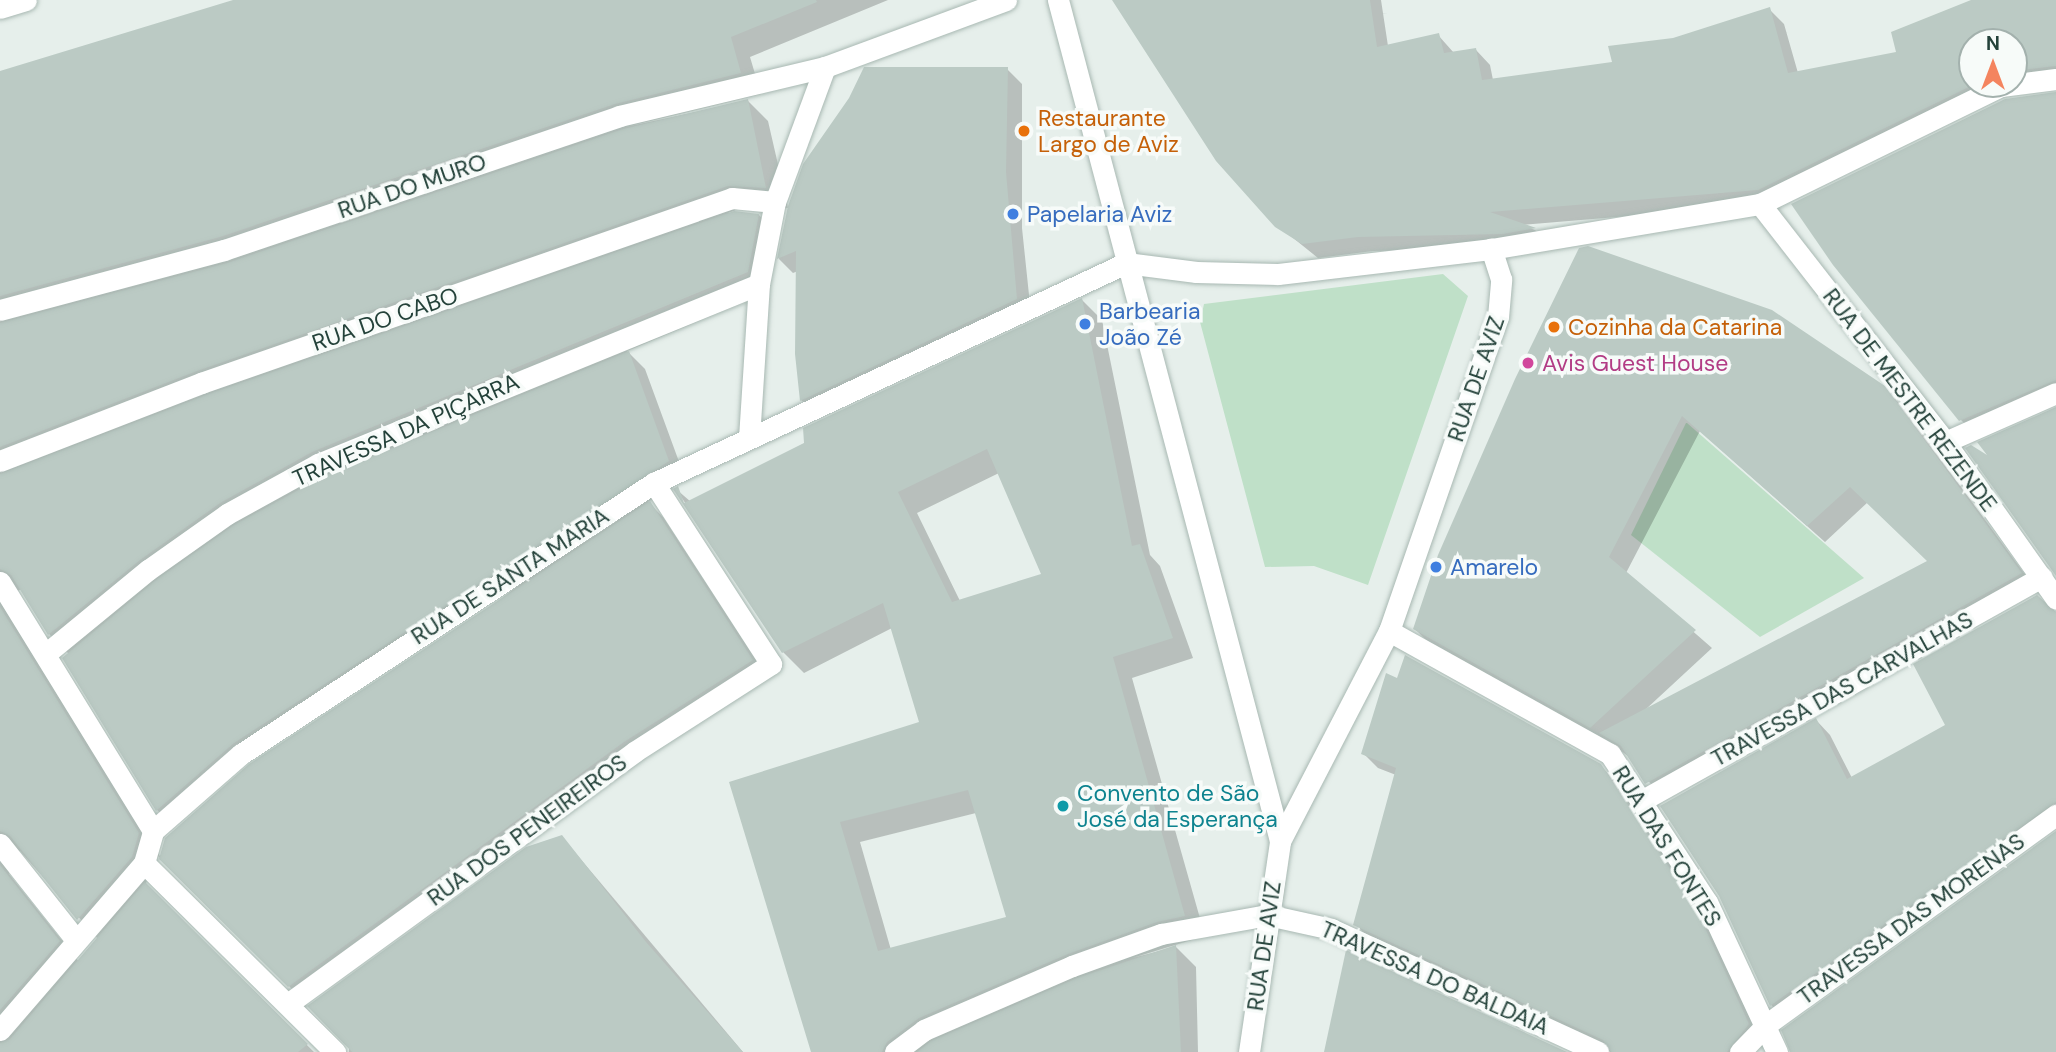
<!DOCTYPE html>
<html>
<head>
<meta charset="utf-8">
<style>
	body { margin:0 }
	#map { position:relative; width:2056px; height:1052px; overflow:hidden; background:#e6efeb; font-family:"DM Sans",sans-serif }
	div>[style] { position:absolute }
	.green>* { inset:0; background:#bfe0c8 }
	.shadow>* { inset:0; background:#0003 }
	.building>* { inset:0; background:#bbcac4 }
	.roads { filter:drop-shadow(0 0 2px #a8b8b2) drop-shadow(0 0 2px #a8b8b2) }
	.lane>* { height:21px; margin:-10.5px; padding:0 10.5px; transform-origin:10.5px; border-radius:10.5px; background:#fff }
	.street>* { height:21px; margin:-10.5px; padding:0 10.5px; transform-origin:10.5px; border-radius:10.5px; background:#fff }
	.dots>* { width:19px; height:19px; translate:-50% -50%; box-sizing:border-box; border:4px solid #f7fbf9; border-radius:50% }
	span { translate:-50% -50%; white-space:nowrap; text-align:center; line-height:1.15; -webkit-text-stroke:7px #f7fbf9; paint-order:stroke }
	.food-label { font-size:23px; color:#c56008 }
	.left { translate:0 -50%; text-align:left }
	.street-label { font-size:23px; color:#24423a }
	.shop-label { font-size:23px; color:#366cbe }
	.hotel-label { font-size:23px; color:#b23c85 }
	.culture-label { font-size:23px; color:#0d838f }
	.north { position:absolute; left:1958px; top:28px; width:70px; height:70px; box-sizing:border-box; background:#f7fbf9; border:2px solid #a3b1ad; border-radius:50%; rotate:0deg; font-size:19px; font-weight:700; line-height:28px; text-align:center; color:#24423a }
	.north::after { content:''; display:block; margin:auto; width:24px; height:32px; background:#f4845f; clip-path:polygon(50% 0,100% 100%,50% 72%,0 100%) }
</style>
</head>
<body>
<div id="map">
	<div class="green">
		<div style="clip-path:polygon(1443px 274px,1468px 296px,1368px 585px,1314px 566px,1265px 567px,1200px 322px,1204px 304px)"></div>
		<div style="clip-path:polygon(1686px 423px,1687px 423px,1864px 578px,1760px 637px,1631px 535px)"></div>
	</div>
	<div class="shadow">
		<div style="clip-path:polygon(evenodd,239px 0,888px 0,750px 57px,761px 94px,625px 127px,748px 101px,768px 121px,788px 208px,749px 205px,728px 213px,759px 215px,779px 236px,768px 292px,627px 351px,645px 369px,685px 478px,648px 502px,663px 517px,765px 674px,638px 755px,303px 1000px,158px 856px,145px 885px,314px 1052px,0 1052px,0 73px,239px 0,523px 582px,161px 858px,9px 611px,9px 596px,21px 589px,49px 634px,69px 654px,64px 658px,157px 810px,174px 826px,250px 759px,523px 582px,239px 0,20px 851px,98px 939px,79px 962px,9px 874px,11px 855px,20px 851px)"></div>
		<div style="clip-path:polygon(evenodd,1117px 0,1381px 0,1388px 46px,1438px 35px,1454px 53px,1476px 50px,1490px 65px,1493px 80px,1614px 63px,1769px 9px,1784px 24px,1798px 73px,1898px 53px,1976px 0,2056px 0,2056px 82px,2011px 88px,1773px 204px,1521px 225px,1535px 230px,1548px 243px,1519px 248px,1373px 251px,1318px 258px,1277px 225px,1117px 0,1972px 42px,2014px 42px,2014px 84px,1972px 84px,1972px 42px)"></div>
		<div style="clip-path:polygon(868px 67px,962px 144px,1007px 69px,1022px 84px,1022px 228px,1031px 314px,816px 414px,801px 400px,798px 271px,793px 273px,779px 259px,789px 208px)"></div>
		<div style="clip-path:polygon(2056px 93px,2056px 399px,1976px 435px,1961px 420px)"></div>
		<div style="clip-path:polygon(evenodd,1580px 249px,1884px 388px,1902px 406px,2037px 591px,1664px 800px,1629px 757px,1610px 742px,1432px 646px,1415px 629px,1580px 249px,1700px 431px,1825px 542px,1868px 502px,1929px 561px,1645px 710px,1712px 648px,1626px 573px,1700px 431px)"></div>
		<div style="clip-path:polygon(evenodd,1082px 300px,1102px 320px,1150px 555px,1160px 566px,1193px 658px,1132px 678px,1205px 936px,1132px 958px,1176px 947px,1196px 967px,1198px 1052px,813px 1052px,731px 783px,921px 723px,892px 628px,804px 673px,783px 652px,676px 489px,691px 502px,1082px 300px,999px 473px,1043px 575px,960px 601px,917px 513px,999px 473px,1082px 300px,976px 813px,1008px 918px,891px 950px,860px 842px,976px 813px)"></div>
		<div style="clip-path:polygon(2056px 611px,2056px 824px,1786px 1019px,1771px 1005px,1816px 720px,1830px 735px,1852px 778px,1947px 725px)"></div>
		<div style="clip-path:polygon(1363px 753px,1600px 765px,1615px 781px,1710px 925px,1763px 1039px,1751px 1052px,1610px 1052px,1370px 939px,1355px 924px,1396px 775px,1378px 768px)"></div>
		<div style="clip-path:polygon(562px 837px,743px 1052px,349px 1052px,349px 1047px)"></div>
	</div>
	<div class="building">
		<div style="clip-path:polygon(233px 0,816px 0,817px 2px,731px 37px,741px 73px,615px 104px,220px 237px,0 296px,0 71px)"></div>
		<div style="clip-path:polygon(1112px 0,1370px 0,1377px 47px,1439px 33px,1444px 53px,1476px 48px,1482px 80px,1612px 62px,1608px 46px,1673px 38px,1770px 7px,1788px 73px,1896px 52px,1891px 32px,1971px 0,2056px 0,2056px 66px,2014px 71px,2014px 42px,1972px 42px,1975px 84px,1758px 190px,1490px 212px,1536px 228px,1503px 234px,1358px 237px,1302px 244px,1275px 227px,1216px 161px)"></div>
		<div style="clip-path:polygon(864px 67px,1008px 67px,1006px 172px,1017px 299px,800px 401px,795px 354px,796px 251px,777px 259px,788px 206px,803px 164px,849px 98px)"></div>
		<div style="clip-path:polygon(2056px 92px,2056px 380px,1959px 421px,1833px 265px,1791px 204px,2005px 99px)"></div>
		<div style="clip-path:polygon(748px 99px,766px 188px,728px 186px,197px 371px,0 447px,0 323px,227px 263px,623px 129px)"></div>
		<div style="clip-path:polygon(734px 211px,759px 214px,748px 272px,312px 452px,220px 503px,140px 560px,48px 635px,11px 575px,0 569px,0 474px,206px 395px)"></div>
		<div style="clip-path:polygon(1588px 246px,1772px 310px,1885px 386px,2022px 573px,1645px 784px,1621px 746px,1599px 733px,1927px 561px,1850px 487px,1807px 526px,1682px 416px,1609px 557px,1696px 630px,1590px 728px,1413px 629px,1438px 555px,1515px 379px,1579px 248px)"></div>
		<div style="clip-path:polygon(evenodd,1082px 298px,1132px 546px,1140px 544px,1173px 638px,1113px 657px,1185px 916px,1157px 922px,1068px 954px,919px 1018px,887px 1042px,882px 1052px,811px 1052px,729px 782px,919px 722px,883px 603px,782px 653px,673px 489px,678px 486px,684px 503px,804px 443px,803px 428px,1082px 298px,987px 449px,1041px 574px,952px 602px,898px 492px,987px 449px,1082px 298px,968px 790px,1006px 917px,878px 951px,840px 822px,968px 790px)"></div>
		<div style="clip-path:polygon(629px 351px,669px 461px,234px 743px,156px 811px,62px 658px,156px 580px,234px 525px,324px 476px)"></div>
		<div style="clip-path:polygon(2056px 407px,2056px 576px,1965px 448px,1971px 445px,1987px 455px,1977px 442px)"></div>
		<div style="clip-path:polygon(650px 501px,753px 660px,624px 742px,288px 987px,159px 859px,165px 838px,249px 764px)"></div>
		<div style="clip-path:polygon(2037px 595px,2056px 612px,2056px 802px,1770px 1006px,1719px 896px,1660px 806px,1816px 718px,1847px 779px,1900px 750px,1945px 725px,1913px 664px)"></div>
		<div style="clip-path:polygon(0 607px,139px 833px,132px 857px,77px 920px,10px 836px,0 831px)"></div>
		<div style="clip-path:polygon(1405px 655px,1601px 764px,1696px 908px,1749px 1024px,1727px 1052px,1611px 1052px,1603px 1040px,1353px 925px,1396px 768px,1361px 754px,1386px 673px,1397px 678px)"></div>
		<div style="clip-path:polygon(2056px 831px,2056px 1052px,1790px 1052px,1781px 1030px)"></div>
		<div style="clip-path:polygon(562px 835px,646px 942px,743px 1052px,352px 1052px,307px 1006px,526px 847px)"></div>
		<div style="clip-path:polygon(0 865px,60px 941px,0 1010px)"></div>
		<div style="clip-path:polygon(145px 882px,308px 1044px,298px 1052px,0 1052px,0 1043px,10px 1039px)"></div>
		<div style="clip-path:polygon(1176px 945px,1181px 1052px,917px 1052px,931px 1041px,1077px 978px)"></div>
		<div style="clip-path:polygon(1346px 950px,1567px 1052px,1324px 1052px)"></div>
	</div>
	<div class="roads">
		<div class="lane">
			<div style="left:0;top:8px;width:27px;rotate:-17deg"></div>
		</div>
		<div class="street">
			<div style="left:1058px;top:0;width:870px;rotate:75.21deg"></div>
			<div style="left:1760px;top:204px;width:301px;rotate:52.1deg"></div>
			<div style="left:1945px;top:442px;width:192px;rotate:54.7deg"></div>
			<div style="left:1126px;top:263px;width:71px;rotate:7.3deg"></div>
			<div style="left:1196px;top:272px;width:82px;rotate:1.4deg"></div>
			<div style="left:1278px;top:274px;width:214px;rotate:-6.7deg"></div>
			<div style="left:1491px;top:249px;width:273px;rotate:-9.5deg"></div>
			<div style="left:1760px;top:204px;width:268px;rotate:-26.1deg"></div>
			<div style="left:2001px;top:86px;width:55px;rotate:-7.3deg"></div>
			<div style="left:0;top:310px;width:232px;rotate:-15deg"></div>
			<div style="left:224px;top:250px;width:417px;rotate:-18.7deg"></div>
			<div style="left:619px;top:116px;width:212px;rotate:-13.4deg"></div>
			<div style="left:825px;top:67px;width:193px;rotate:-20.3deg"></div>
			<div style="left:749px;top:438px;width:154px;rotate:-86.3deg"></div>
			<div style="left:759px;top:284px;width:84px;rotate:-79deg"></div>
			<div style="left:775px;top:202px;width:144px;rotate:-69.7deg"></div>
			<div style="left:1945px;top:442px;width:121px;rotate:-23.8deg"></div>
			<div style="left:0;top:461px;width:216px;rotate:-21.2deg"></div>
			<div style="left:201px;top:383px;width:562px;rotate:-19.21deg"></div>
			<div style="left:732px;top:198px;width:43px;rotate:5.3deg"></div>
			<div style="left:0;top:582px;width:292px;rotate:58.4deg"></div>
			<div style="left:1389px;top:631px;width:253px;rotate:29.1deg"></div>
			<div style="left:1610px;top:754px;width:177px;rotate:56.8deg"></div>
			<div style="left:1707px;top:902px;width:166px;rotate:65deg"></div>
			<div style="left:48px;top:652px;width:129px;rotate:-39.4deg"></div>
			<div style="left:148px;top:570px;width:97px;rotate:-35.3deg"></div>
			<div style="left:227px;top:514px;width:104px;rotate:-28.8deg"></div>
			<div style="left:318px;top:464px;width:476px;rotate:-22.2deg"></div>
			<div style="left:1641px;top:801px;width:459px;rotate:-29.2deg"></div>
			<div style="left:0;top:844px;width:122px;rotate:51.6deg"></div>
			<div style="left:144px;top:863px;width:269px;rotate:44.7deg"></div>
			<div style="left:289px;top:1003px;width:427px;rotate:-36deg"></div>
			<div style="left:634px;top:752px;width:163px;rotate:-32.7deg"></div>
			<div style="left:771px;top:664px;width:216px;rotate:-122.9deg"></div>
			<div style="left:0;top:1030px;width:221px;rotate:-49.2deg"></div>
			<div style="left:144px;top:863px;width:33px;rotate:-74deg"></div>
			<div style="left:153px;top:831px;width:117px;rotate:-41.2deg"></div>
			<div style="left:241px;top:754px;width:494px;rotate:-33.3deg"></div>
			<div style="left:654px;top:483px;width:521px;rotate:-24.99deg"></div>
			<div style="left:895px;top:1052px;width:36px;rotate:-37deg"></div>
			<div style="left:924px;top:1030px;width:161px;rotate:-23.4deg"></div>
			<div style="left:1072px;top:966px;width:95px;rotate:-19.8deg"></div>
			<div style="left:1161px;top:934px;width:109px;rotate:-10.1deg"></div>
			<div style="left:1268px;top:915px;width:65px;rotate:12.5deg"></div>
			<div style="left:1331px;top:929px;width:294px;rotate:24.7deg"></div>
			<div style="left:1249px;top:1052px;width:213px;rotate:-81.6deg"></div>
			<div style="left:1280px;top:841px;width:237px;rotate:-62.6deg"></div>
			<div style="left:1389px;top:631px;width:332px;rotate:-70.9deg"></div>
			<div style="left:1498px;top:317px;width:38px;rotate:-85deg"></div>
			<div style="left:1501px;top:279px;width:32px;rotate:-108deg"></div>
			<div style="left:1740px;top:1052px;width:39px;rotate:-46deg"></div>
			<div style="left:1767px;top:1024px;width:357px;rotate:-35.9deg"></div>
		</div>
	</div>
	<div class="dots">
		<div style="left:1024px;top:131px;background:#e8710a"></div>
		<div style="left:1013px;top:214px;background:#3f7fe0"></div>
		<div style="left:1085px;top:324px;background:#3f7fe0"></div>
		<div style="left:1554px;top:327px;background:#e8710a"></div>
		<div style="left:1528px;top:363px;background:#d1479c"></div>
		<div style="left:1436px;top:567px;background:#3f7fe0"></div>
		<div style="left:1063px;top:806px;background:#0f9aa8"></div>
	</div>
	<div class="food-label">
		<span class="left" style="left:1038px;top:131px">Restaurante<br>Largo de Aviz</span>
		<span class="left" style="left:1568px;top:327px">Cozinha da Catarina</span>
	</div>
	<div class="street-label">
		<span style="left:412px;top:186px;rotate:-19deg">RUA DO MURO</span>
		<span style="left:385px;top:319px;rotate:-19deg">RUA DO CABO</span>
		<span style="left:1476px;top:379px;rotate:-71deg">RUA DE AVIZ</span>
		<span style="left:1910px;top:400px;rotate:53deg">RUA DE MESTRE REZENDE</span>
		<span style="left:406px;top:430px;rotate:-24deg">TRAVESSA DA PIÇARRA</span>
		<span style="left:510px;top:576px;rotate:-33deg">RUA DE SANTA MARIA</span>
		<span style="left:1842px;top:689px;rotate:-29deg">TRAVESSA DAS CARVALHAS</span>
		<span style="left:527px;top:830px;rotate:-36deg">RUA DOS PENEIREIROS</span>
		<span style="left:1667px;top:846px;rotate:58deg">RUA DAS FONTES</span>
		<span style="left:1911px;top:919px;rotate:-36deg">TRAVESSA DAS MORENAS</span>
		<span style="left:1264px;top:946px;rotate:-82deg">RUA DE AVIZ</span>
		<span style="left:1435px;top:978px;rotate:24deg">TRAVESSA DO BALDAIA</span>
	</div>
	<div class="shop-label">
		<span class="left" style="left:1027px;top:214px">Papelaria Aviz</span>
		<span class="left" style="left:1099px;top:324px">Barbearia<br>João Zé</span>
		<span class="left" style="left:1450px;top:567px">Amarelo</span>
	</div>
	<div class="hotel-label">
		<span class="left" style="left:1542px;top:363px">Avis Guest House</span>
	</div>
	<div class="culture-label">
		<span class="left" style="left:1077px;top:806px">Convento de São<br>José da Esperança</span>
	</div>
	<div class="north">N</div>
</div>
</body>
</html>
